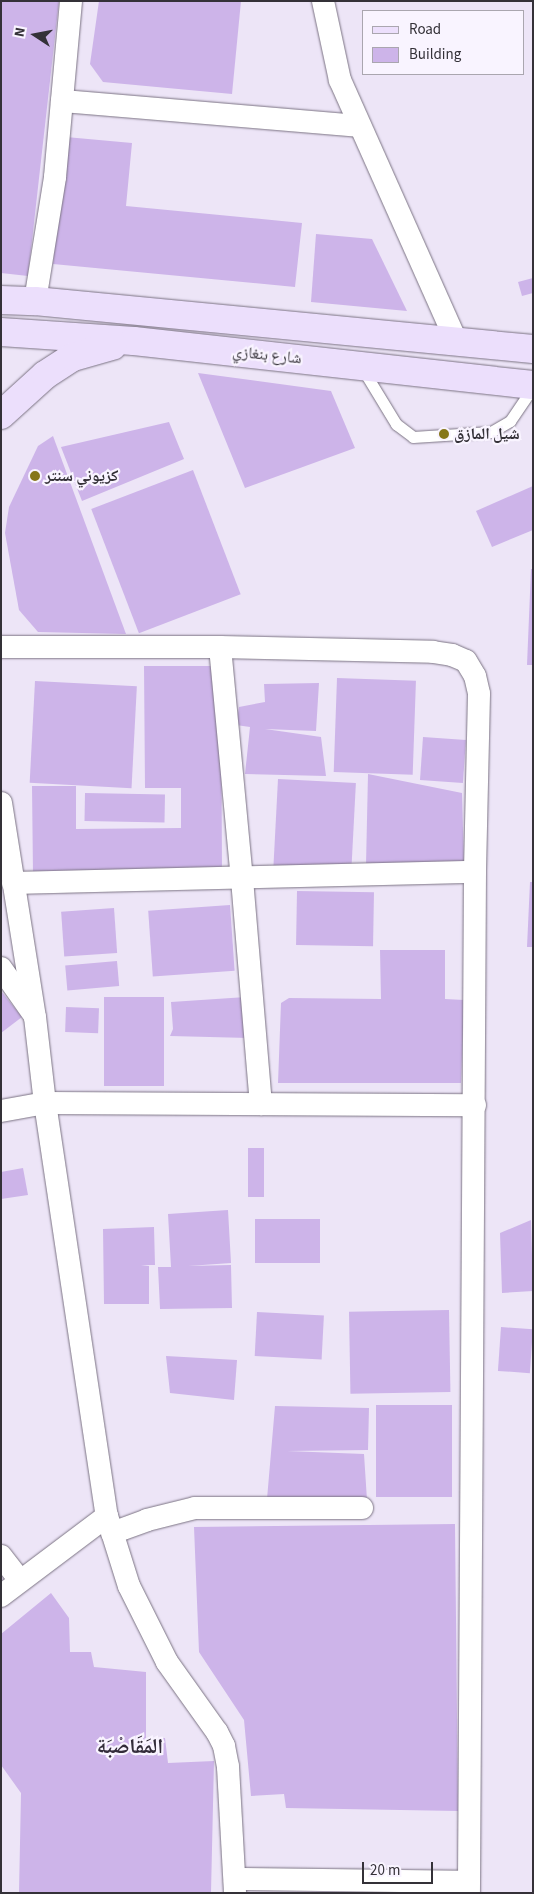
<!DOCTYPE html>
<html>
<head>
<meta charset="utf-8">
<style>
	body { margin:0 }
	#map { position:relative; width:534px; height:1894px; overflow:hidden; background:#ede5f7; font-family:"Source Sans 3","Noto Naskh Arabic",sans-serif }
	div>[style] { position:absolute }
	.building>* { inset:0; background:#cdb4e9; transform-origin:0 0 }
	.roads { filter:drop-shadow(0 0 1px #7b7383) drop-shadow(0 0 1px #7b7383) }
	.service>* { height:11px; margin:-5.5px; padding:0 5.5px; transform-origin:5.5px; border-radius:5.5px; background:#fff }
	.minor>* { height:22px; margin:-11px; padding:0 11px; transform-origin:11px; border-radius:11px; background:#fff }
	.primary>* { height:28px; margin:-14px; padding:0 14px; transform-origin:14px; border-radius:14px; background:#ecdffc }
	.dots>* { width:14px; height:14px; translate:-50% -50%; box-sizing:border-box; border:2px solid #f9f4ff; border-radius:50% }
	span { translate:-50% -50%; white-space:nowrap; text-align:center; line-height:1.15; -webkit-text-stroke:4.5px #f9f4ff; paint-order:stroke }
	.street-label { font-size:16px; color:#343138 }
	.poi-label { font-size:16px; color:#343138; font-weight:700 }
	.left { translate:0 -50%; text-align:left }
	.district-label { font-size:21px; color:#332c3a; font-weight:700 }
	.frame { position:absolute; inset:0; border:2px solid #343138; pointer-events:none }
	.legend { position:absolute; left:362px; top:10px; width:162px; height:65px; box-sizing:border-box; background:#f9f4ff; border:1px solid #aaa6af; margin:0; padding:6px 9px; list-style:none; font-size:15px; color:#343138 }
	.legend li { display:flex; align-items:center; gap:10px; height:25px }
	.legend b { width:25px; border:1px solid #aaa6af }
	.north { position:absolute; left:10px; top:10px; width:50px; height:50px; -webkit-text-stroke:4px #f9f4ff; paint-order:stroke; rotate:281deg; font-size:14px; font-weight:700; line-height:20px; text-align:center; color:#343138 }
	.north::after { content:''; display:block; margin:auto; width:18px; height:22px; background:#343138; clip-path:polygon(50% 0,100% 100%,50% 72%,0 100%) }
	.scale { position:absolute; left:362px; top:1862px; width:71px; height:22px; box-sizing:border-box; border:2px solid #343138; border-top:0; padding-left:6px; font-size:15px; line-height:18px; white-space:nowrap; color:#343138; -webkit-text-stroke:4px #f9f4ff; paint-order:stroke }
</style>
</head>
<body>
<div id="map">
	<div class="building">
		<div style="clip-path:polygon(1px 1px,59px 1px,28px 276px,1px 273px)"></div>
		<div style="clip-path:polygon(99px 1px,241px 1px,232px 94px,103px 82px,90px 64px)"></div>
		<div style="clip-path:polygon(66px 137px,132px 143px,126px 206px,302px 223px,295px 287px,53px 264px)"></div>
		<div style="clip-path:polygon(316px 234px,372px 239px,407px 311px,311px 302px)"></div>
		<div style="clip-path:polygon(533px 278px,533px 293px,522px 296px,518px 282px)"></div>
		<div style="clip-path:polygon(198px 373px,331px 391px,355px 448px,245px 488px)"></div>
		<div style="clip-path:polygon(169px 422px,184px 459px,82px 501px,61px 447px)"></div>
		<div style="clip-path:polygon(53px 436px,126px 634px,38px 632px,19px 610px,5px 533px,9px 507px,38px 446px)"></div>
		<div style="left:193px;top:470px;width:133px;height:109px;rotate:69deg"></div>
		<div style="clip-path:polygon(533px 486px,533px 530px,492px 547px,476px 511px)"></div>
		<div style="clip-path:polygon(531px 569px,533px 569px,533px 665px,527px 665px)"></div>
		<div style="clip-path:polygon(144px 666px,221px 666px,222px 874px,33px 875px,32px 786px,76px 786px,76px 829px,181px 828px,181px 788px,145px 788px)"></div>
		<div style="left:337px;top:678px;width:79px;height:94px;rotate:2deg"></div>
		<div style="left:35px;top:681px;width:102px;height:102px;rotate:3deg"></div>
		<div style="clip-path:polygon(319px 683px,316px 731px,265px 729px,321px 737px,326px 776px,245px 774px,250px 727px,236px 725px,239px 707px,265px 702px,264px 684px)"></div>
		<div style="left:423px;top:737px;width:43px;height:43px;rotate:4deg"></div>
		<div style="clip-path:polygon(368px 774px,462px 793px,464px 867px,366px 865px)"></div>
		<div style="left:278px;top:779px;width:78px;height:91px;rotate:3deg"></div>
		<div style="left:85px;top:793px;width:80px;height:28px;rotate:1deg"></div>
		<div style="clip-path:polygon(530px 882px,533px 882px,533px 947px,527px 947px)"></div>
		<div style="left:297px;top:891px;width:77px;height:54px;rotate:1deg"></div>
		<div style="left:230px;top:905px;width:66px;height:82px;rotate:86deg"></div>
		<div style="left:114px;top:908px;width:45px;height:53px;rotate:86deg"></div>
		<div style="clip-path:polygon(380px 950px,445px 950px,445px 999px,464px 1000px,461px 1083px,278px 1083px,281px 1003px,289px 998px,381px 999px)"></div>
		<div style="left:117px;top:961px;width:25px;height:52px;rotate:85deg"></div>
		<div style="clip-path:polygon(1px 991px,22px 1017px,1px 1033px)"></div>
		<div style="left:104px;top:997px;width:60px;height:89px"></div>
		<div style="clip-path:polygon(246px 997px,249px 1038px,170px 1036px,173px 1029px,171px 1002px)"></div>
		<div style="left:66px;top:1007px;width:33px;height:25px;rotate:2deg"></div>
		<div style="left:248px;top:1148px;width:16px;height:49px"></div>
		<div style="clip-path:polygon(23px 1168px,28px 1195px,1px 1199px,1px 1172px)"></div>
		<div style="clip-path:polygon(228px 1210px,231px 1263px,188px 1266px,231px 1265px,232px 1308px,160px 1309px,158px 1267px,171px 1267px,168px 1214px)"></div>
		<div style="left:255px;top:1219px;width:65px;height:44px"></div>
		<div style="clip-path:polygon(531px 1220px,533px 1291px,502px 1293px,500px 1233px)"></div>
		<div style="clip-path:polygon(154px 1227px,155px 1265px,141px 1265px,149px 1266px,149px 1304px,104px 1304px,103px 1229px)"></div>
		<div style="left:449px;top:1310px;width:82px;height:100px;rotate:89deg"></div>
		<div style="left:257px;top:1312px;width:67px;height:44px;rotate:3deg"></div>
		<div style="left:501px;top:1327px;width:32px;height:44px;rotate:4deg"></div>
		<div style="clip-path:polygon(166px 1356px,237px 1360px,234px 1400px,170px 1393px)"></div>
		<div style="left:452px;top:1405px;width:92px;height:76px;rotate:90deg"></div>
		<div style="clip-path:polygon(275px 1406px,369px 1408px,368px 1450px,287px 1451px,364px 1454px,367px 1500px,267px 1499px)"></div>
		<div style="clip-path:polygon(455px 1524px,458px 1811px,286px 1808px,284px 1794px,251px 1796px,244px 1720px,199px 1652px,194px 1527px)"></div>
		<div style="clip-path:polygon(51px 1593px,69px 1618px,70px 1652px,91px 1652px,94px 1667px,146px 1672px,146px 1738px,165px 1738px,168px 1763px,214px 1761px,211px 1893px,19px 1893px,21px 1793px,1px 1765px,1px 1634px)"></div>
	</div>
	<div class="roads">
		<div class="service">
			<div style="left:362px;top:368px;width:66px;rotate:58.7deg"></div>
			<div style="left:396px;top:424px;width:21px;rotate:37deg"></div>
			<div style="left:413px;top:437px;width:78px;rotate:-3.7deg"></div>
			<div style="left:491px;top:432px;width:22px;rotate:-30deg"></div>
			<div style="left:510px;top:421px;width:41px;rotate:-55.9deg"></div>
		</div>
		<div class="minor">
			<div style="left:323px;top:1px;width:81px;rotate:77.9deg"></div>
			<div style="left:340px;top:80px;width:278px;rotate:66deg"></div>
			<div style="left:62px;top:101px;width:298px;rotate:4.8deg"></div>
			<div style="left:35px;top:301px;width:126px;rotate:-80.8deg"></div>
			<div style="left:55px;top:177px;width:177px;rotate:-84.8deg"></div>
			<div style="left:1px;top:647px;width:219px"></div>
			<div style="left:220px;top:647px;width:213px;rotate:1.3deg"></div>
			<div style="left:433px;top:652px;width:19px;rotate:9deg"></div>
			<div style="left:452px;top:655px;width:15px;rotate:23deg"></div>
			<div style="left:466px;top:661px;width:17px;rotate:59deg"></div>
			<div style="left:475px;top:676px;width:18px;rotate:77deg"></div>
			<div style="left:479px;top:694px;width:178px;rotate:91.3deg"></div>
			<div style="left:475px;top:872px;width:1021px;rotate:90.34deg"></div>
			<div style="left:220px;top:647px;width:233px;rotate:84.6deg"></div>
			<div style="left:242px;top:879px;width:226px;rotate:85.2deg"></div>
			<div style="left:1px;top:803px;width:217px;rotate:81deg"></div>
			<div style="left:35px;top:1017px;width:87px;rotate:83.4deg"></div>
			<div style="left:45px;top:1103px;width:418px;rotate:81.5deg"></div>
			<div style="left:107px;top:1516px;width:133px;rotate:143deg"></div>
			<div style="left:13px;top:883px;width:462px;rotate:-1.4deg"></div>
			<div style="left:1px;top:968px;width:54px;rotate:54.8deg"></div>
			<div style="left:1px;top:1111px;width:45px;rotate:-10.3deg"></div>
			<div style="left:45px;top:1103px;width:430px;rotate:0.3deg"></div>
			<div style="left:107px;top:1516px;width:73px;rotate:72.6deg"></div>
			<div style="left:129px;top:1586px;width:85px;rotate:63.4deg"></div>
			<div style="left:167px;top:1662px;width:86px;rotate:54.5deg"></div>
			<div style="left:217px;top:1732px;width:16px;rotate:63deg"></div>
			<div style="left:224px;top:1746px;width:21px;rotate:79deg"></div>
			<div style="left:228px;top:1767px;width:126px;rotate:86.8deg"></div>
			<div style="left:112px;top:1533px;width:37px;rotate:-20deg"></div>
			<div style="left:147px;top:1520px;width:49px;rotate:-14deg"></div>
			<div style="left:195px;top:1508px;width:167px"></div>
			<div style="left:1px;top:1556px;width:31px;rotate:52deg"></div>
			<div style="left:235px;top:1879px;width:234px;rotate:0.7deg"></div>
		</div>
		<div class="primary">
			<div style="left:1px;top:300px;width:34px;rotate:2deg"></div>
			<div style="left:35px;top:301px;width:500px;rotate:5.51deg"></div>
			<div style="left:1px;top:332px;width:133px;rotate:3.9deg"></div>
			<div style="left:134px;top:341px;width:401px;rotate:6.3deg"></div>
			<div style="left:1px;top:415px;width:59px;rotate:-42.3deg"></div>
			<div style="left:45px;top:375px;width:33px;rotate:-33deg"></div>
			<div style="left:73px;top:357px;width:41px;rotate:-15.8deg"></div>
		</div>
	</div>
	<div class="dots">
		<div style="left:444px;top:434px;background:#86761a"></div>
		<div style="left:35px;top:476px;background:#86761a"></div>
	</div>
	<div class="street-label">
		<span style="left:267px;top:355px;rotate:6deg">شارع بنغازي</span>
	</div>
	<div class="poi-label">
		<span class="left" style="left:454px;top:434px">شيل المازق</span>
		<span class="left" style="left:45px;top:476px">كزيوني سنتر</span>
	</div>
	<div class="district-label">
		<span style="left:130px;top:1746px">المَقَاصْبَة</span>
	</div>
	<div class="frame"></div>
	<ul class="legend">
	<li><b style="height:6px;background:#ecdffc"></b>Road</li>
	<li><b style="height:14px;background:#cdb4e9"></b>Building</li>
	</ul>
	<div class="north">N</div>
	<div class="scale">20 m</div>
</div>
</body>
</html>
